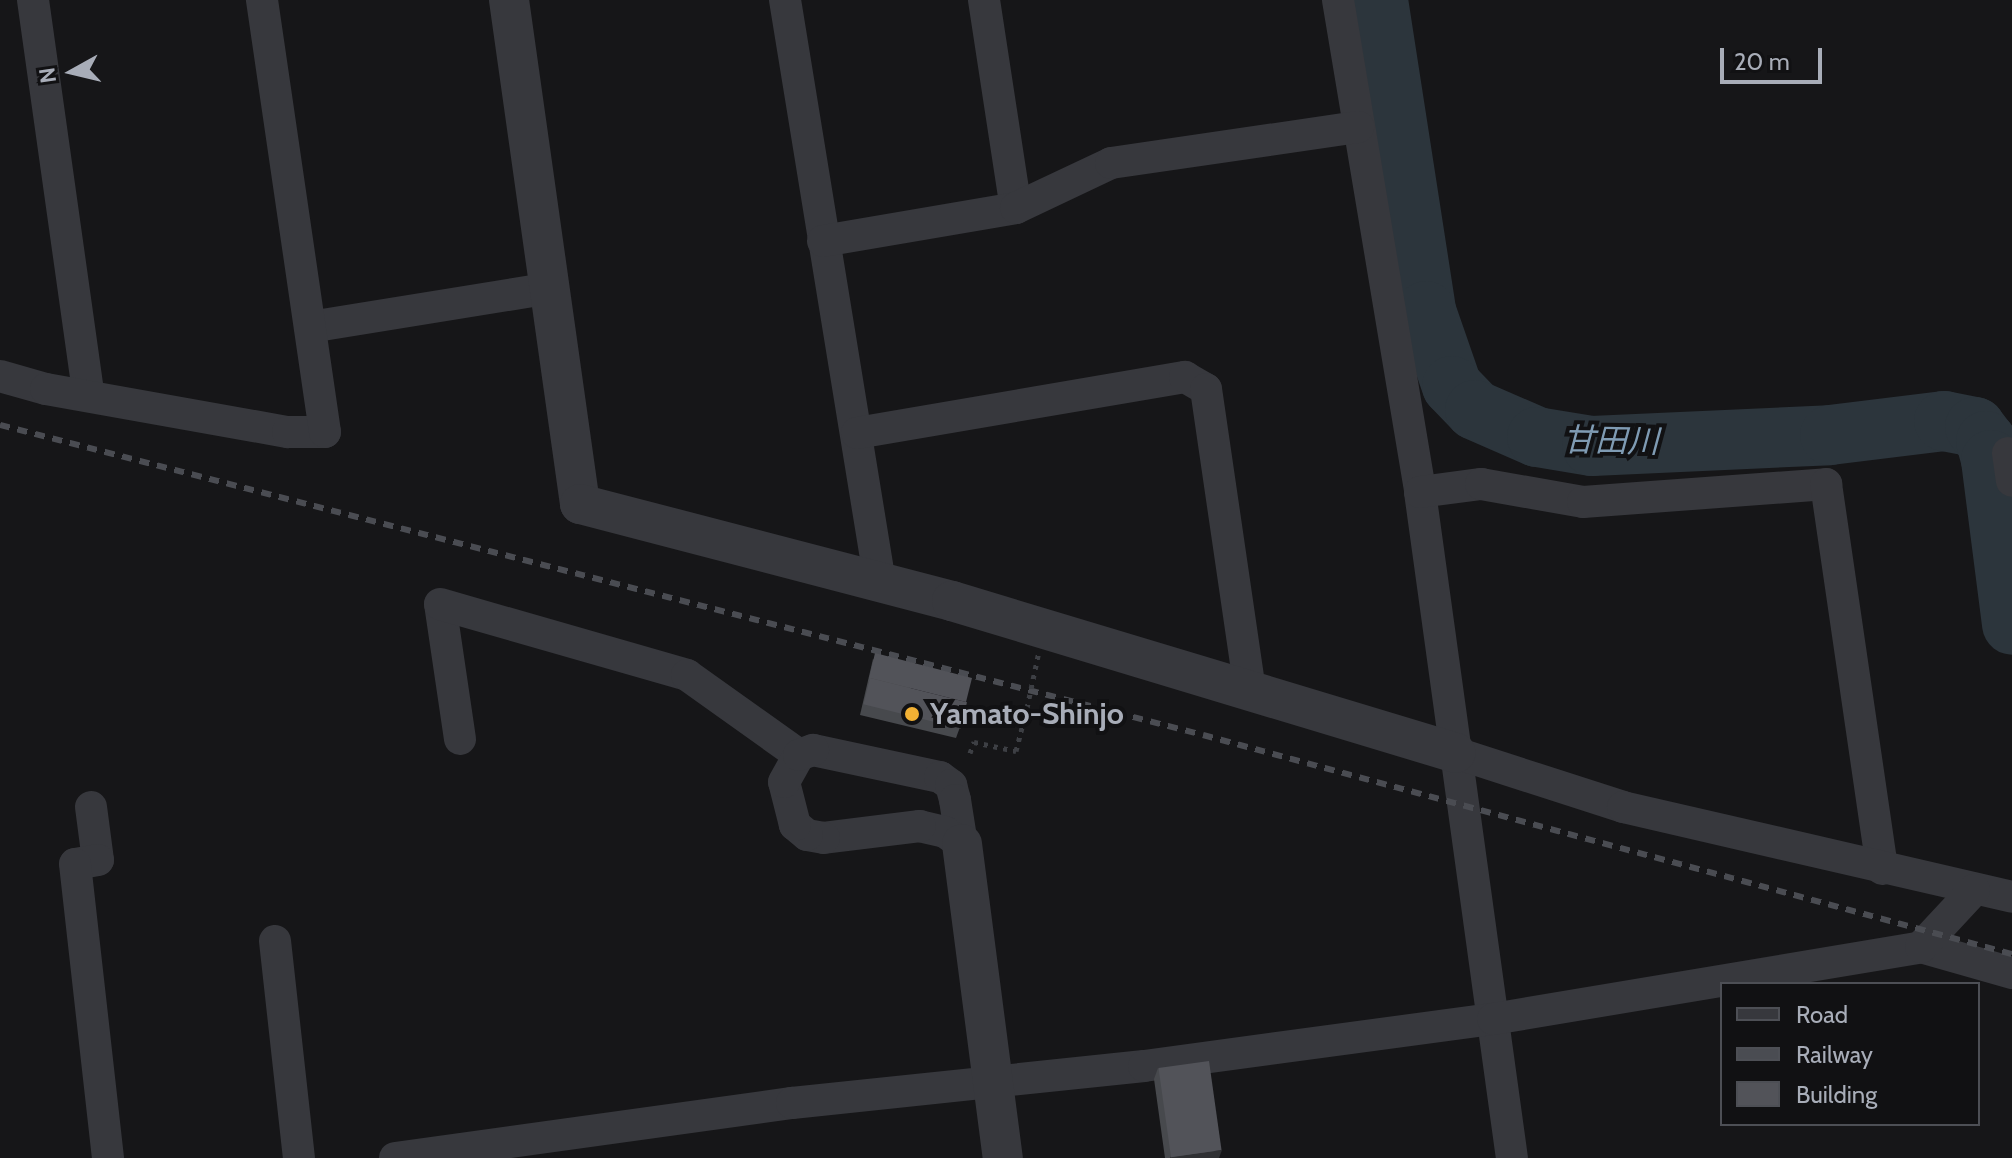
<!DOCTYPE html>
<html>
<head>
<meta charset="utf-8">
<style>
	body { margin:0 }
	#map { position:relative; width:2012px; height:1158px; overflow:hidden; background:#161618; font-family:Cabin,"Noto Sans JP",sans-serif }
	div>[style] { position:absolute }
	.river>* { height:60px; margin:-30px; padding:0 30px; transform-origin:30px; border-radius:30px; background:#2c353c }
	.path>* { height:5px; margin-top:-2.5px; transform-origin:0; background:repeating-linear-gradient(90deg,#3d3f44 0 4px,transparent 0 10px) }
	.minor>* { height:32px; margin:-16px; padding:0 16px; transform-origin:16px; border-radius:16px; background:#37383d }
	.tertiary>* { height:40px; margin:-20px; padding:0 20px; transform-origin:20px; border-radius:20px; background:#37383d }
	.rail>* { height:6px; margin-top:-3px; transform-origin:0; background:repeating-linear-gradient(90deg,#4a4c52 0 10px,transparent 0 18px) }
	.path-bridge>* { height:5px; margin-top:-2.5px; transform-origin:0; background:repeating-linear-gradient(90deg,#3d3f44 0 4px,transparent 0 10px) }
	.wall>* { inset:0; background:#47494d }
	.shaded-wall>* { inset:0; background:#2f3033 }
	.building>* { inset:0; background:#525359; transform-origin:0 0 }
	.dots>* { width:22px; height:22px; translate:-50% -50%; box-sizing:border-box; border:4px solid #111113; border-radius:50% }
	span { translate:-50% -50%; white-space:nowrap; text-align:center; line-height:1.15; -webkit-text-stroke:8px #111113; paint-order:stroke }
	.poi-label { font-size:30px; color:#a8adb8; font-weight:700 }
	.left { translate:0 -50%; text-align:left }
	.water-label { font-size:32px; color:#7f9bb3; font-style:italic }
	.legend { position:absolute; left:1720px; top:982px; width:260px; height:144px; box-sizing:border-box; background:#111113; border:2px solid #4d4f55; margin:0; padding:10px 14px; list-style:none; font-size:24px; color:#a8adb8 }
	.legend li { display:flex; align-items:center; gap:16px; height:40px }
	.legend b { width:40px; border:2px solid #4d4f55 }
	.north { position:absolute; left:32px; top:32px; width:80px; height:80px; -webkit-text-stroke:6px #111113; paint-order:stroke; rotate:262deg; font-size:22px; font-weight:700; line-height:32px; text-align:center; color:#a8adb8 }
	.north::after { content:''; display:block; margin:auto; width:28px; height:36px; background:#a8adb8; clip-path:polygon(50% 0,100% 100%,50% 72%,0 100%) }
	.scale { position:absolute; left:1720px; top:48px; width:102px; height:36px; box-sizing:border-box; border:4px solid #a8adb8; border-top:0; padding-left:10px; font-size:24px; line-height:28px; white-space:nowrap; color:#a8adb8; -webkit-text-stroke:6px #111113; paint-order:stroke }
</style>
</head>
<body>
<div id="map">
	<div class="river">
		<div style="left:1378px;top:0;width:315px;rotate:81.2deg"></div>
		<div style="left:1426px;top:311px;width:79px;rotate:70.9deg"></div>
		<div style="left:1452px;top:386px;width:33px;rotate:46deg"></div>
		<div style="left:1475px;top:410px;width:68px;rotate:23.5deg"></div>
		<div style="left:1537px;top:437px;width:56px;rotate:9.3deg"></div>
		<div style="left:1592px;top:446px;width:238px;rotate:-2.6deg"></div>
		<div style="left:1830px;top:435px;width:115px;rotate:-7deg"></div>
		<div style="left:1944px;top:421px;width:32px;rotate:11deg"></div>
		<div style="left:1975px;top:427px;width:18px;rotate:52deg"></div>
		<div style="left:1986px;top:441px;width:20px;rotate:75deg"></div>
		<div style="left:1991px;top:460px;width:166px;rotate:82.7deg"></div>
	</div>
	<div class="path">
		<div style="left:970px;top:753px;width:12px;rotate:-70deg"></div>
		<div style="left:974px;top:742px;width:43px;rotate:12.1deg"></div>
		<div style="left:1016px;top:751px;width:44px;rotate:-75.7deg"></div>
	</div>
	<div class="minor">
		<div style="left:33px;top:0;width:400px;rotate:82deg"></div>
		<div style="left:785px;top:0;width:591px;rotate:80.74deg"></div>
		<div style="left:984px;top:0;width:210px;rotate:81.3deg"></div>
		<div style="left:1338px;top:0;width:499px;rotate:80.5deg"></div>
		<div style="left:1420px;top:492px;width:672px;rotate:82.14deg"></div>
		<div style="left:823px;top:241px;width:196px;rotate:-9.7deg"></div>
		<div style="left:1016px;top:208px;width:105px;rotate:-25.3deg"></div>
		<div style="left:1111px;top:163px;width:250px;rotate:-8.3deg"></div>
		<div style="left:310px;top:327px;width:244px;rotate:-9.2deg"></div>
		<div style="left:0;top:376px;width:48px;rotate:15.8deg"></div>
		<div style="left:46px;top:389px;width:246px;rotate:10.1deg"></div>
		<div style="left:288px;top:432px;width:37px"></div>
		<div style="left:325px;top:432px;width:437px;rotate:-98.3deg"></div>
		<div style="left:857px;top:433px;width:333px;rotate:-9.7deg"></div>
		<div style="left:1185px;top:377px;width:24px;rotate:30deg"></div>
		<div style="left:1206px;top:389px;width:305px;rotate:81.7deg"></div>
		<div style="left:2008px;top:453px;width:28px;rotate:82deg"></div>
		<div style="left:1420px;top:492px;width:62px;rotate:-7.5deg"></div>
		<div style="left:1481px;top:484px;width:104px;rotate:10deg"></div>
		<div style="left:1583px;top:502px;width:244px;rotate:-4.2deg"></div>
		<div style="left:1826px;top:484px;width:389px;rotate:81.7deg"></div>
		<div style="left:460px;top:739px;width:136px;rotate:-98.4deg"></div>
		<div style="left:440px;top:604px;width:257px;rotate:16deg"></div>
		<div style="left:687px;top:675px;width:138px;rotate:35.5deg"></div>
		<div style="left:813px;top:750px;width:130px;rotate:12deg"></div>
		<div style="left:940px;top:777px;width:14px;rotate:36deg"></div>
		<div style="left:951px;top:785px;width:16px;rotate:75deg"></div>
		<div style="left:955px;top:800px;width:45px;rotate:81deg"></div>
		<div style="left:962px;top:844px;width:21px;rotate:-145deg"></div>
		<div style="left:945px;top:832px;width:26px;rotate:-167deg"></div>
		<div style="left:920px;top:826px;width:97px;rotate:172.9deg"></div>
		<div style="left:824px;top:838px;width:17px;rotate:-170deg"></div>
		<div style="left:807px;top:835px;width:16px;rotate:-140deg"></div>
		<div style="left:795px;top:825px;width:44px;rotate:-104.3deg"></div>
		<div style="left:784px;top:782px;width:31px;rotate:-61deg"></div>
		<div style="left:799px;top:755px;width:15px;rotate:-20deg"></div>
		<div style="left:1456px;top:753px;width:176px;rotate:17.9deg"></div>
		<div style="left:1623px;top:807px;width:399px;rotate:13deg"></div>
		<div style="left:91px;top:807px;width:53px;rotate:82.5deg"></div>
		<div style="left:98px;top:860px;width:23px;rotate:170deg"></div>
		<div style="left:75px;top:864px;width:296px;rotate:83.6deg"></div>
		<div style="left:275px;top:941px;width:218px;rotate:83.7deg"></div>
		<div style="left:1921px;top:947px;width:95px;rotate:15.9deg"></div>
		<div style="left:395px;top:1158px;width:401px;rotate:-7.9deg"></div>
		<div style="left:792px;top:1103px;width:354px;rotate:-6deg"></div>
		<div style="left:1144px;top:1066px;width:352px;rotate:-7.7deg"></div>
		<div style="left:1493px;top:1019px;width:434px;rotate:-9.5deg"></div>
		<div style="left:1921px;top:947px;width:78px;rotate:-47.1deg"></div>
	</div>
	<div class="tertiary">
		<div style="left:509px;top:0;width:509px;rotate:81.98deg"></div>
		<div style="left:580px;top:504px;width:384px;rotate:14.6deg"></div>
		<div style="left:952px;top:601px;width:526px;rotate:16.78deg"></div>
		<div style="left:962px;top:844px;width:317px;rotate:82.6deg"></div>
	</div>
	<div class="rail">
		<div style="left:0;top:425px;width:1242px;rotate:14.45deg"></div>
		<div style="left:1203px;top:735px;width:838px;rotate:15.15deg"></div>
	</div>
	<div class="path-bridge">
		<div style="left:1027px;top:708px;width:58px;rotate:-78.1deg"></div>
	</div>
	<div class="wall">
		<div style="clip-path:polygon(873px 659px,960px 727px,956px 738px,860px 715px)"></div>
		<div style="clip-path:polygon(1158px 1068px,1219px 1158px,1221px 1158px,1165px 1158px,1154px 1079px)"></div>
	</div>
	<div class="shaded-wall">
		<div style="clip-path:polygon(1222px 1150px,1219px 1158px,1170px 1158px,1170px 1157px)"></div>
	</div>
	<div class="building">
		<div style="clip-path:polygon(875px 653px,972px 678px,966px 702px,870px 678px,868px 683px)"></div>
		<div style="left:870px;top:678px;width:100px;height:27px;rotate:14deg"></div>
		<div style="left:1209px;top:1061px;width:90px;height:51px;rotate:82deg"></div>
	</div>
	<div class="dots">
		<div style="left:912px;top:714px;background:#f2b134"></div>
	</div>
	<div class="poi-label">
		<span class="left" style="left:930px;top:714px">Yamato-Shinjo</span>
	</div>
	<div class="water-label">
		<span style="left:1611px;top:441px;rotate:1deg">甘田川</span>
	</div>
	<ul class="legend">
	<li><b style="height:10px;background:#37383d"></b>Road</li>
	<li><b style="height:10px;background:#4a4c52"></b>Railway</li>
	<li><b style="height:22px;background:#525359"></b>Building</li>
	</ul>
	<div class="north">N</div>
	<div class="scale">20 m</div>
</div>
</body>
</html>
